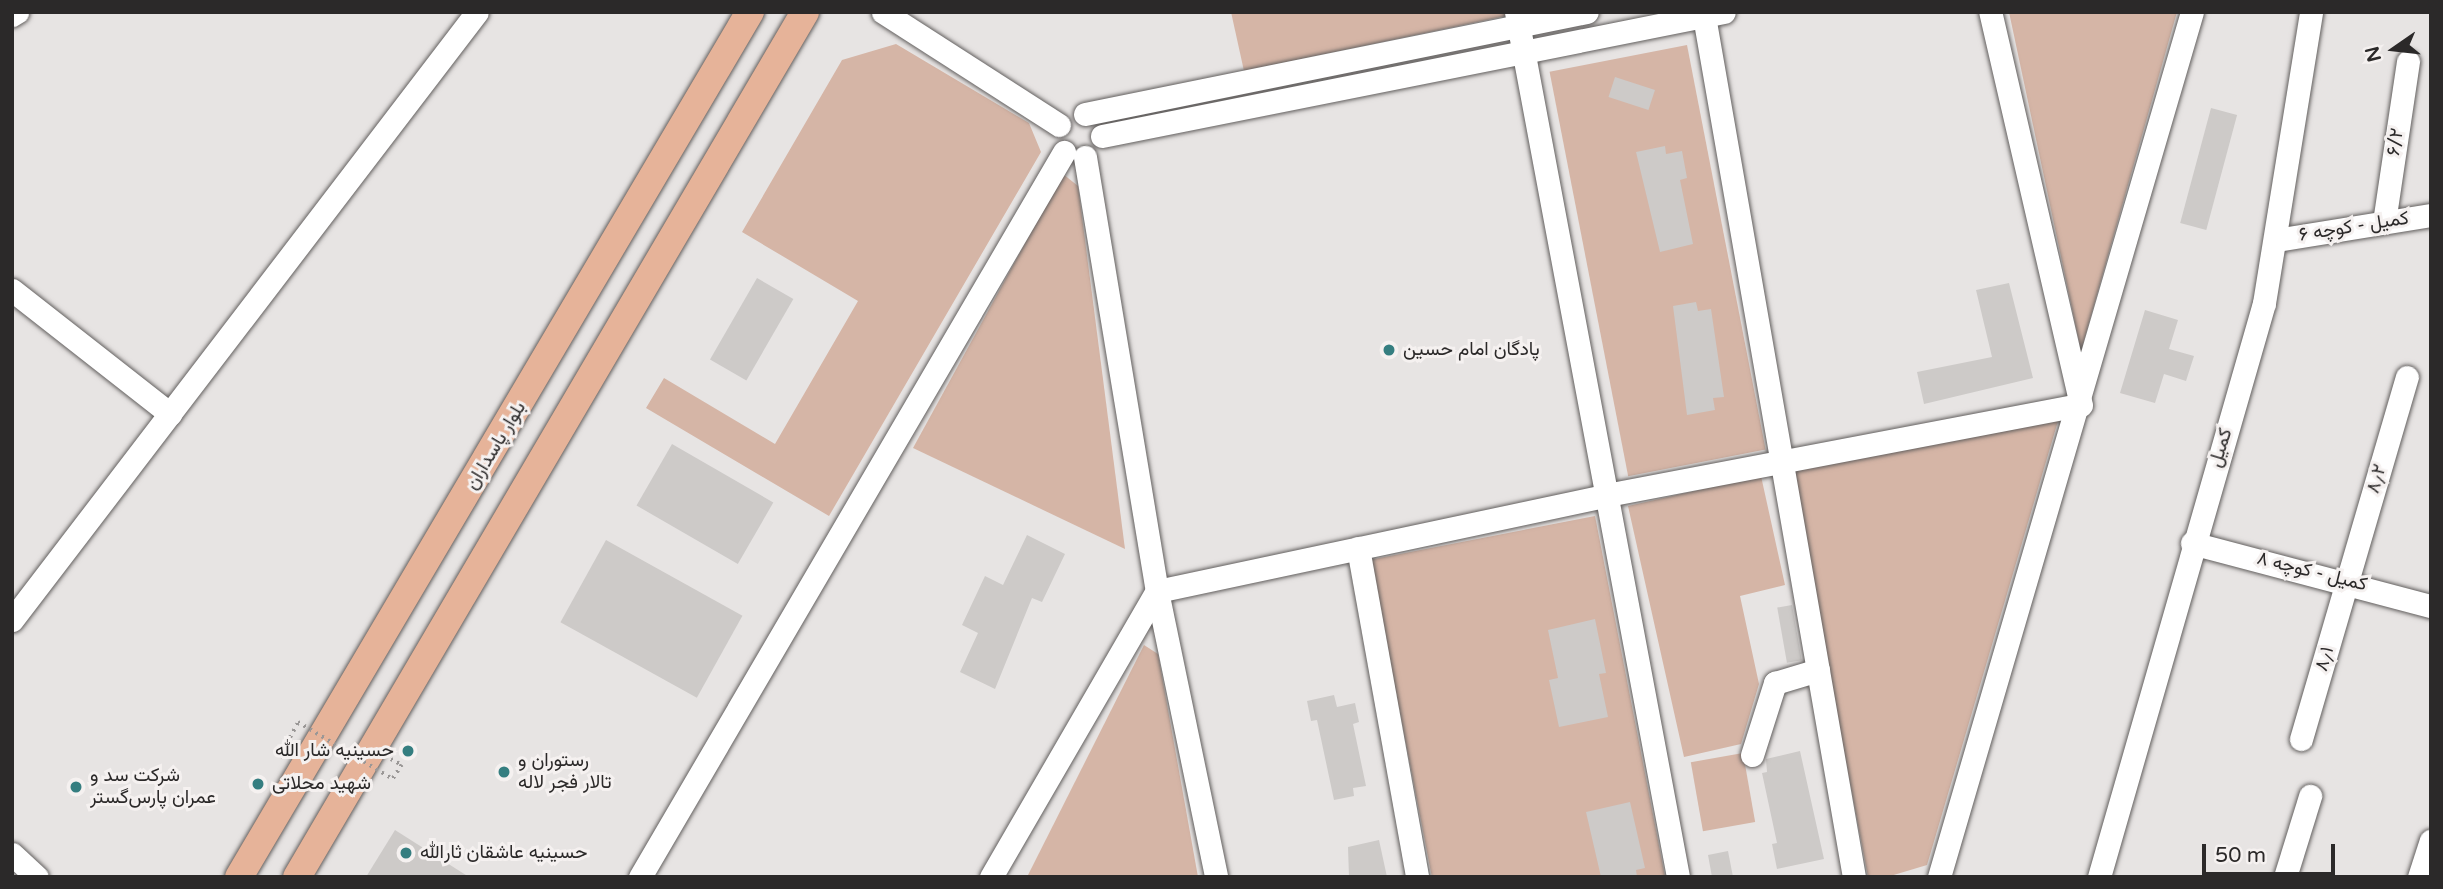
<!DOCTYPE html>
<html>
<head>
<meta charset="utf-8">
<style>
	body { margin:0 }
	#map { position:relative; width:2443px; height:889px; overflow:hidden; background:#e7e4e3; font-family:"Varela Round",Vazirmatn,sans-serif }
	div>[style] { position:absolute }
	.green>* { inset:0; background:#d5b5a6; transform-origin:0 0 }
	.building>* { inset:0; background:#cdcac8; transform-origin:0 0 }
	.path>* { height:3.5px; margin-top:-1.75px; transform-origin:0; background:repeating-linear-gradient(90deg,#9a9796 0 2px,transparent 0 7px) }
	.roads { filter:drop-shadow(0 0 2px #625f5e) drop-shadow(0 0 2px #625f5e) }
	.minor>* { height:23px; margin:-11.5px; padding:0 11.5px; transform-origin:11.5px; border-radius:11.5px; background:#fff }
	.major>* { height:28px; margin:-14px; padding:0 14px; transform-origin:14px; border-radius:14px; background:#e6b399 }
	.path-bridge>* { height:3.5px; margin-top:-1.75px; transform-origin:0; background:repeating-linear-gradient(90deg,#9a9796 0 2px,transparent 0 7px) }
	.dots>* { width:19px; height:19px; translate:-50% -50%; box-sizing:border-box; border:4px solid #f5f1f0; border-radius:50% }
	span { translate:-50% -50%; white-space:nowrap; text-align:center; line-height:1.15; -webkit-text-stroke:6px #f5f1f0; paint-order:stroke }
	.street-label { font-size:19px; color:#2b2929 }
	.poi-label { font-size:19px; color:#2b2929 }
	.left { translate:0 -50%; text-align:left }
	.right { translate:-100% -50%; text-align:right }
	.frame { position:absolute; inset:0; border:14px solid #2b2929; pointer-events:none }
	.north { position:absolute; left:2359px; top:14px; width:70px; height:70px; -webkit-text-stroke:5px #f5f1f0; paint-order:stroke; rotate:256deg; font-size:19px; font-weight:700; line-height:28px; text-align:center; color:#2b2929 }
	.north::after { content:''; display:block; margin:auto; width:24px; height:32px; background:#2b2929; clip-path:polygon(50% 0,100% 100%,50% 72%,0 100%) }
	.scale { position:absolute; left:2202px; top:844px; width:133px; height:32px; box-sizing:border-box; border:4px solid #2b2929; border-top:0; padding-left:9px; font-size:21px; line-height:24px; white-space:nowrap; color:#2b2929; -webkit-text-stroke:5px #f5f1f0; paint-order:stroke }
</style>
</head>
<body>
<div id="map">
	<div class="green">
		<div style="clip-path:polygon(1231px 12px,1505px 12px,1506px 16px,1244px 71px)"></div>
		<div style="clip-path:polygon(2009px 12px,2177px 12px,2081px 351px)"></div>
		<div style="clip-path:polygon(896px 44px,1029px 123px,1041px 152px,829px 516px,646px 408px,664px 378px,775px 444px,858px 301px,742px 232px,842px 60px)"></div>
		<div style="left:1687px;top:45px;width:412px;height:140px;rotate:79deg"></div>
		<div style="clip-path:polygon(1063px 174px,1078px 186px,1125px 549px,913px 448px)"></div>
		<div style="clip-path:polygon(2058px 421px,1927px 865px,1887px 877px,1868px 877px,1790px 469px)"></div>
		<div style="clip-path:polygon(1761px 476px,1785px 585px,1740px 596px,1759px 684px,1741px 744px,1684px 757px,1628px 506px)"></div>
		<div style="left:1595px;top:516px;width:368px;height:229px;rotate:79deg"></div>
		<div style="clip-path:polygon(1144px 645px,1158px 654px,1198px 877px,1027px 877px)"></div>
		<div style="left:1743px;top:753px;width:70px;height:53px;rotate:80deg"></div>
	</div>
	<div class="building">
		<div style="left:1615px;top:77px;width:42px;height:21px;rotate:18deg"></div>
		<div style="left:2211px;top:108px;width:27px;height:119px;rotate:15deg"></div>
		<div style="clip-path:polygon(1665px 146px,1666px 154px,1682px 151px,1687px 178px,1680px 180px,1693px 244px,1660px 252px,1636px 152px)"></div>
		<div style="left:757px;top:278px;width:42px;height:94px;rotate:30deg"></div>
		<div style="clip-path:polygon(2009px 283px,2033px 378px,1924px 404px,1917px 372px,1992px 357px,1976px 290px)"></div>
		<div style="clip-path:polygon(1696px 302px,1698px 311px,1711px 309px,1724px 397px,1713px 398px,1715px 410px,1687px 415px,1673px 306px)"></div>
		<div style="clip-path:polygon(2145px 310px,2178px 320px,2169px 349px,2194px 356px,2186px 381px,2164px 374px,2155px 403px,2120px 393px)"></div>
		<div style="left:672px;top:444px;width:117px;height:71px;rotate:30deg"></div>
		<div style="clip-path:polygon(1027px 535px,1065px 554px,1042px 602px,1032px 598px,995px 689px,960px 672px,978px 633px,962px 625px,985px 576px,1003px 585px)"></div>
		<div style="left:606px;top:540px;width:156px;height:94px;rotate:29deg"></div>
		<div style="left:1792px;top:605px;width:56px;height:15px;rotate:80deg"></div>
		<div style="clip-path:polygon(1595px 619px,1606px 673px,1599px 674px,1608px 717px,1559px 727px,1549px 680px,1558px 678px,1548px 630px)"></div>
		<div style="clip-path:polygon(1334px 695px,1337px 707px,1355px 703px,1359px 722px,1353px 724px,1366px 786px,1353px 788px,1354px 796px,1334px 800px,1317px 720px,1311px 721px,1307px 701px)"></div>
		<div style="clip-path:polygon(1800px 751px,1824px 859px,1777px 869px,1772px 844px,1777px 843px,1762px 773px,1767px 772px,1766px 759px)"></div>
		<div style="clip-path:polygon(1630px 802px,1645px 868px,1636px 870px,1637px 877px,1601px 877px,1586px 812px)"></div>
		<div style="clip-path:polygon(395px 830px,469px 877px,366px 877px)"></div>
		<div style="clip-path:polygon(1379px 840px,1387px 877px,1349px 877px,1348px 847px)"></div>
		<div style="clip-path:polygon(1728px 851px,1733px 877px,1712px 877px,1708px 855px)"></div>
	</div>
	<div class="path">
		<div style="left:284px;top:758px;width:4px;rotate:-153deg"></div>
		<div style="left:280px;top:756px;width:38px;rotate:-62deg"></div>
		<div style="left:391px;top:759px;width:13px;rotate:29deg"></div>
		<div style="left:402px;top:765px;width:17px;rotate:123deg"></div>
	</div>
	<div class="roads">
		<div class="minor">
			<div style="left:883px;top:12px;width:209px;rotate:32.7deg"></div>
			<div style="left:1516px;top:12px;width:880px;rotate:79.39deg"></div>
			<div style="left:12px;top:15px;width:6px;rotate:-31deg"></div>
			<div style="left:1704px;top:16px;width:874px;rotate:80.12deg"></div>
			<div style="left:1085px;top:114px;width:512px;rotate:-11.49deg"></div>
			<div style="left:1102px;top:136px;width:634px;rotate:-11.27deg"></div>
			<div style="left:1085px;top:157px;width:440px;rotate:80.6deg"></div>
			<div style="left:1157px;top:591px;width:292px;rotate:78.3deg"></div>
			<div style="left:2384px;top:222px;width:162px;rotate:-81.5deg"></div>
			<div style="left:2276px;top:240px;width:157px;rotate:-9.2deg"></div>
			<div style="left:12px;top:290px;width:201px;rotate:38.1deg"></div>
			<div style="left:2192px;top:543px;width:247px;rotate:14.8deg"></div>
			<div style="left:1358px;top:548px;width:334px;rotate:79.8deg"></div>
			<div style="left:12px;top:620px;width:765px;rotate:-52.59deg"></div>
			<div style="left:2301px;top:739px;width:377px;rotate:-73.7deg"></div>
			<div style="left:1752px;top:755px;width:76px;rotate:-72.3deg"></div>
			<div style="left:1775px;top:683px;width:45px;rotate:-16.8deg"></div>
			<div style="left:12px;top:854px;width:34px;rotate:43deg"></div>
			<div style="left:640px;top:877px;width:840px;rotate:-59.68deg"></div>
			<div style="left:991px;top:877px;width:331px;rotate:-59.9deg"></div>
			<div style="left:1157px;top:591px;width:460px;rotate:-12deg"></div>
			<div style="left:1607px;top:495px;width:482px;rotate:-10.8deg"></div>
			<div style="left:2081px;top:405px;width:403px;rotate:-103deg"></div>
			<div style="left:1939px;top:877px;width:901px;rotate:-73.7deg"></div>
			<div style="left:2099px;top:877px;width:597px;rotate:-73.96deg"></div>
			<div style="left:2264px;top:303px;width:295px;rotate:-80.8deg"></div>
			<div style="left:2285px;top:877px;width:85px;rotate:-72.8deg"></div>
			<div style="left:2419px;top:877px;width:38px;rotate:-72deg"></div>
		</div>
		<div class="major">
			<div style="left:239px;top:877px;width:1005px;rotate:-59.43deg"></div>
			<div style="left:297px;top:877px;width:1003px;rotate:-59.57deg"></div>
		</div>
	</div>
	<div class="path-bridge">
		<div style="left:298px;top:722px;width:111px;rotate:31deg"></div>
	</div>
	<div class="dots">
		<div style="left:1389px;top:350px;background:#357e80"></div>
		<div style="left:408px;top:751px;background:#357e80"></div>
		<div style="left:504px;top:772px;background:#357e80"></div>
		<div style="left:258px;top:784px;background:#357e80"></div>
		<div style="left:76px;top:787px;background:#357e80"></div>
		<div style="left:406px;top:853px;background:#357e80"></div>
	</div>
	<div class="street-label">
		<span style="left:2396px;top:142px;rotate:-81deg">۶/۲</span>
		<span style="left:2354px;top:227px;rotate:-9deg">کمیل - کوچه ۶</span>
		<span style="left:496px;top:446px;rotate:-59deg">بلوار پاسداران</span>
		<span style="left:2221px;top:448px;rotate:-73deg">کمیل</span>
		<span style="left:2377px;top:479px;rotate:-74deg">۸٫۲</span>
		<span style="left:2312px;top:572px;rotate:14deg">کمیل - کوچه ۸</span>
		<span style="left:2325px;top:659px;rotate:-73deg">۸٫۱</span>
	</div>
	<div class="poi-label">
		<span class="left" style="left:1403px;top:350px">پادگان امام حسین</span>
		<span class="right" style="left:394px;top:751px">حسینیه شار الله</span>
		<span class="left" style="left:518px;top:772px">رستوران و<br>تالار فجر لاله</span>
		<span class="left" style="left:90px;top:787px">شرکت سد و<br>عمران پارس‌گستر</span>
		<span class="left" style="left:272px;top:784px">شهید محلاتی</span>
		<span class="left" style="left:420px;top:853px">حسینیه عاشقان ثارالله</span>
	</div>
	<div class="frame"></div>
	<div class="north">N</div>
	<div class="scale">50 m</div>
</div>
</body>
</html>
